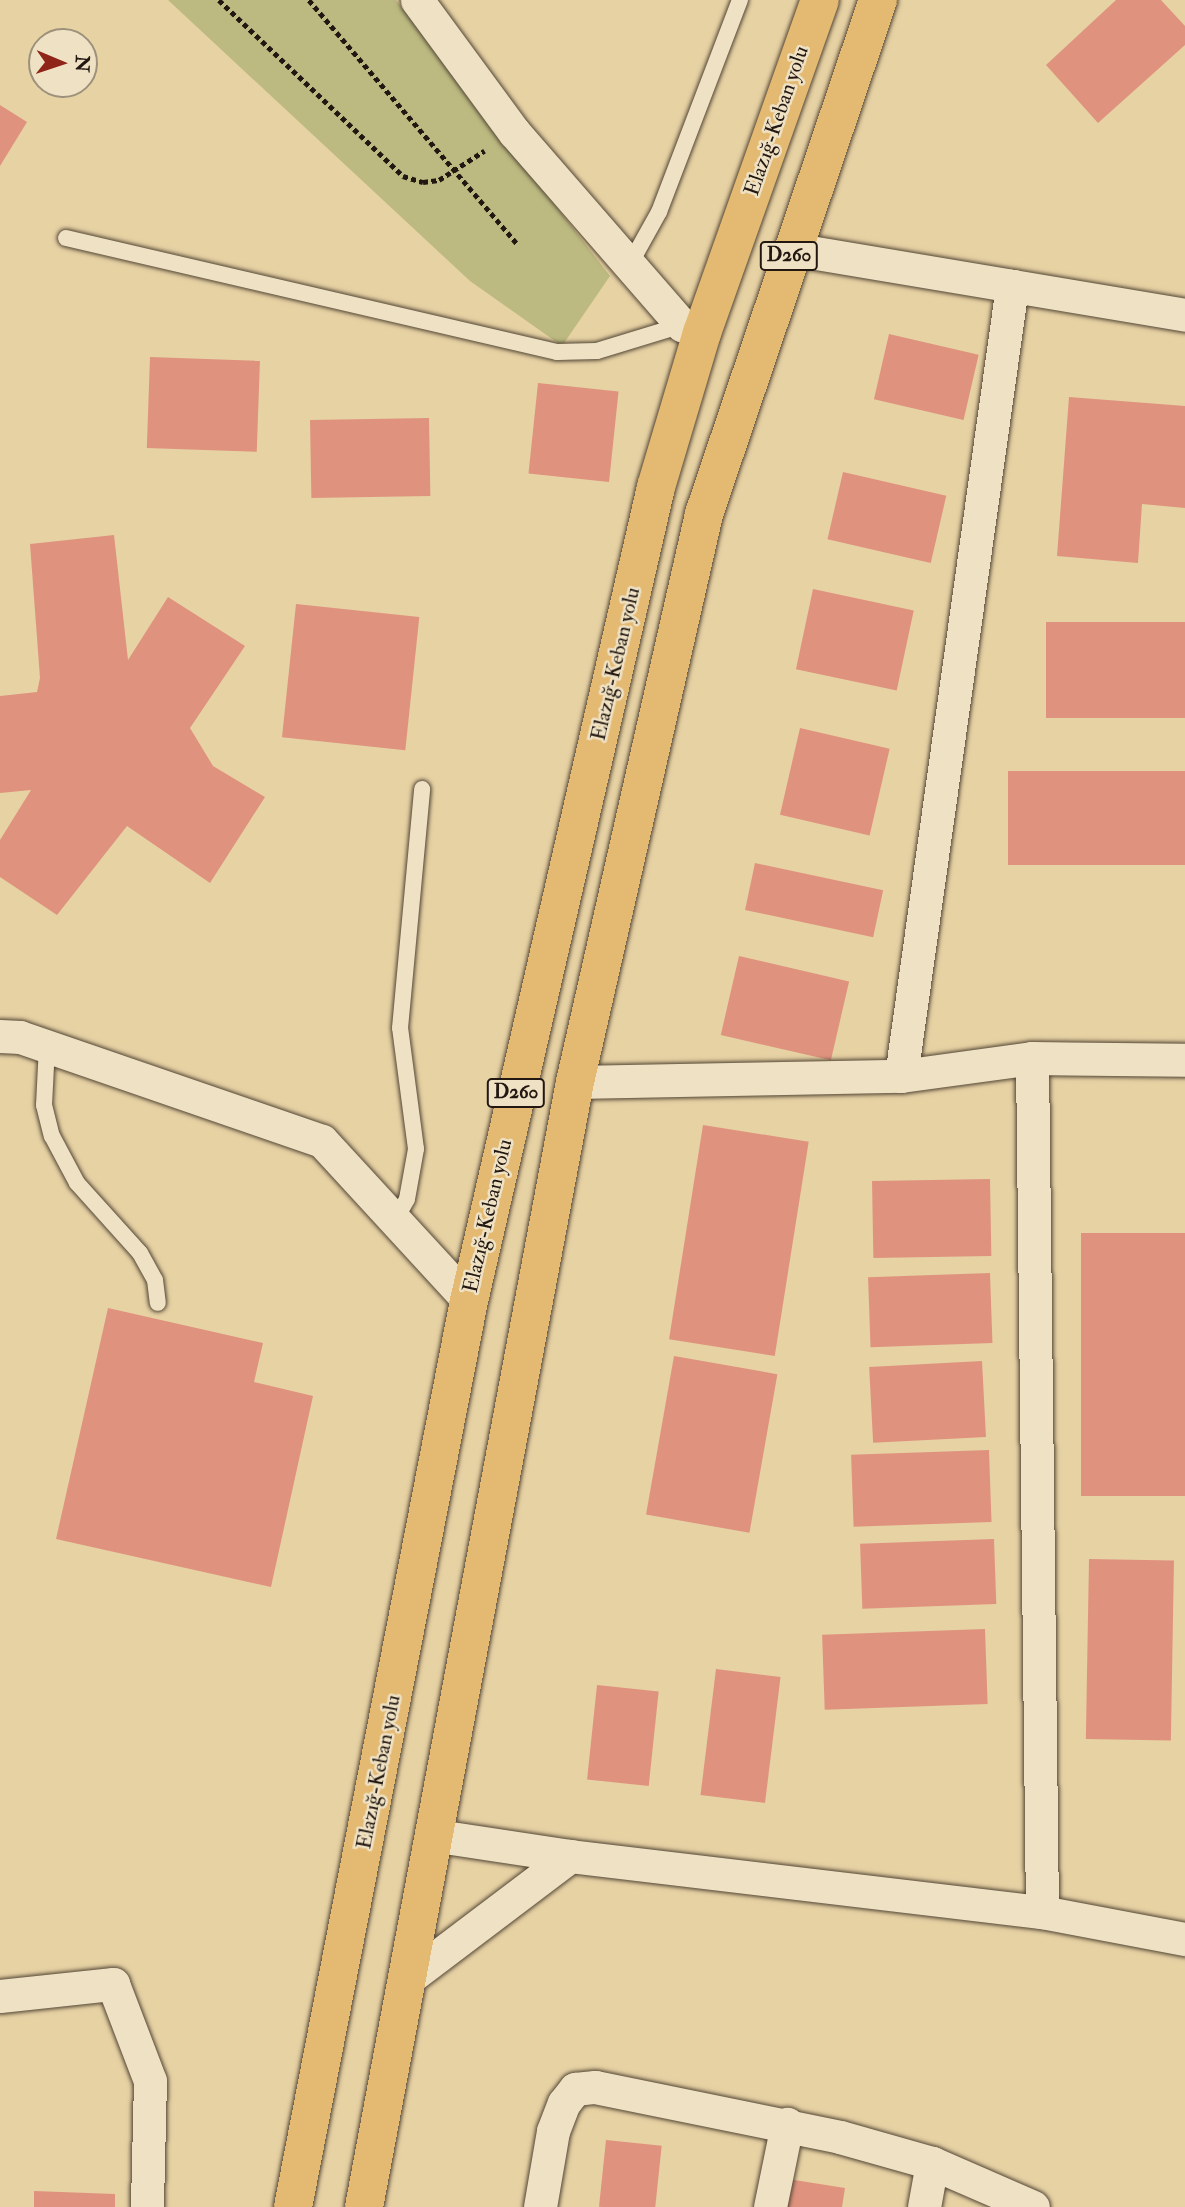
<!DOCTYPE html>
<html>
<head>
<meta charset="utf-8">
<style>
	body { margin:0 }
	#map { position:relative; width:1185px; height:2207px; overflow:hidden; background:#e7d2a4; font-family:"IM FELL Double Pica",serif }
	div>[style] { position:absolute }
	.green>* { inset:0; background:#bcba81 }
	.building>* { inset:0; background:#df937e; transform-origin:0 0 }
	.path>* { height:4.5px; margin-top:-2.25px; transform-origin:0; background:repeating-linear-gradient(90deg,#221711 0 5px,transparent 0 8.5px) }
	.roads { filter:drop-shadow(0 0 2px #534636) drop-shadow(0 0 2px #534636) }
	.service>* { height:16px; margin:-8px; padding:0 8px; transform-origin:8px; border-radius:8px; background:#efe2c4 }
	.minor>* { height:33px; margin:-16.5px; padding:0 16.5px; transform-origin:16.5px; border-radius:16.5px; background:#efe2c4 }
	.trunk>* { height:38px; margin:-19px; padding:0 19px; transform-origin:19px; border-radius:19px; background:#e4b972 }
	span { translate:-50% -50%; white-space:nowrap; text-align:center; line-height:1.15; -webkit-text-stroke:5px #efe2c4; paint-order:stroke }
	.shield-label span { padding:2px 5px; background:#efe2c4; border:2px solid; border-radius:5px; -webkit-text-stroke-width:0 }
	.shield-label { font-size:19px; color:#221711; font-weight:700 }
	.street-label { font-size:21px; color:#221711 }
	.north { position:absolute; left:28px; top:28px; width:70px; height:70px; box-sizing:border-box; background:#efe2c4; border:2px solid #9d917c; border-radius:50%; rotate:92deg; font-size:19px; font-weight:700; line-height:28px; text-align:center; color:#221711 }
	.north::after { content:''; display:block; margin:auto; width:24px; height:32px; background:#8f2418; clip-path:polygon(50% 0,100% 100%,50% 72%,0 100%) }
</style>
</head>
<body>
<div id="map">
	<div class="green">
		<div style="clip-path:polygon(168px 0,396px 0,610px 276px,562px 346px,470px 281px)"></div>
	</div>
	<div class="building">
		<div style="clip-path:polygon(1116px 0,1161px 0,1185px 26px,1185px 45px,1098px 123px,1046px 65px)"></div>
		<div style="clip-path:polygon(0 105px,27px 122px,0 166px)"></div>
		<div style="left:889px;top:334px;width:92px;height:67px;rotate:13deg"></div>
		<div style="left:150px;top:357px;width:110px;height:91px;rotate:2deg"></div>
		<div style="left:538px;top:383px;width:81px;height:91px;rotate:6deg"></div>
		<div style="clip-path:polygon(1069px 397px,1185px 406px,1185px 508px,1142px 504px,1138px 563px,1057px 556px)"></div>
		<div style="left:429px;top:418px;width:78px;height:119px;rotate:89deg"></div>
		<div style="left:843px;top:472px;width:106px;height:69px;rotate:13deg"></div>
		<div style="clip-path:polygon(114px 535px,128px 660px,168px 597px,245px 646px,190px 728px,213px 766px,265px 797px,210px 883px,127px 826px,57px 915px,0 877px,0 840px,31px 790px,0 793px,0 696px,37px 692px,40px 678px,30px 544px)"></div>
		<div style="left:813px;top:589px;width:103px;height:82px;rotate:12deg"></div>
		<div style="left:296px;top:604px;width:124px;height:134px;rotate:6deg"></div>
		<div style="left:1046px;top:622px;width:139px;height:96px"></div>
		<div style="left:800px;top:728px;width:92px;height:89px;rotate:13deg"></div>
		<div style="left:1008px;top:771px;width:177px;height:94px"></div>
		<div style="left:755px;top:863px;width:131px;height:48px;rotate:12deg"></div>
		<div style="left:739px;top:956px;width:113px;height:81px;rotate:13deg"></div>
		<div style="left:703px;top:1125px;width:107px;height:217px;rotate:9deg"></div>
		<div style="left:990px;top:1179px;width:77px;height:118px;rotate:89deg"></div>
		<div style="left:1081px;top:1233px;width:104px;height:263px"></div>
		<div style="left:990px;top:1273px;width:70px;height:122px;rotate:88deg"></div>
		<div style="clip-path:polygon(108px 1308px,263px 1343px,254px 1382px,313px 1396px,271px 1587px,56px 1539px)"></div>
		<div style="left:674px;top:1356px;width:105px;height:161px;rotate:10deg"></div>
		<div style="left:982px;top:1361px;width:76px;height:113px;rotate:87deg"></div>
		<div style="left:989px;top:1450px;width:72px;height:138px;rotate:88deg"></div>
		<div style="left:994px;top:1539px;width:65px;height:134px;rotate:88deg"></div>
		<div style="left:1089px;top:1559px;width:85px;height:180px;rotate:1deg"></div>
		<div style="left:985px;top:1629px;width:75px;height:163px;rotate:88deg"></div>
		<div style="left:716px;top:1669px;width:65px;height:127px;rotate:7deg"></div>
		<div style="left:597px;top:1685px;width:62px;height:95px;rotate:6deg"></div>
		<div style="left:606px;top:2140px;width:56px;height:67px;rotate:6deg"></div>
		<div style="clip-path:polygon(788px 2179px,845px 2188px,842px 2207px,784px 2207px)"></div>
		<div style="clip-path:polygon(34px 2191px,115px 2194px,115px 2207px,34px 2207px)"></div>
	</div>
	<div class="path">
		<div style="left:219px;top:0;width:255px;rotate:43.7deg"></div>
		<div style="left:403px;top:176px;width:21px;rotate:17deg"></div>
		<div style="left:423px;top:182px;width:16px;rotate:-7deg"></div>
		<div style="left:439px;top:180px;width:54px;rotate:-32.8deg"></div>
		<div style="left:309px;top:0;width:322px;rotate:49.5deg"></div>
	</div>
	<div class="roads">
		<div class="service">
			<div style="left:66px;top:238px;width:504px;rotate:13.07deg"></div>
			<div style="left:557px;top:352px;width:40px;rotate:-1.4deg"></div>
			<div style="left:597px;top:351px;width:89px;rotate:-17deg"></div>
			<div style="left:630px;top:264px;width:60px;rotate:-60.9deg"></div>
			<div style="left:659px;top:212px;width:227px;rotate:-69.1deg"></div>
			<div style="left:47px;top:1046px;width:59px;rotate:92.9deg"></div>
			<div style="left:44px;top:1105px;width:32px;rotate:76deg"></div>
			<div style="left:52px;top:1136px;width:53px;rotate:62deg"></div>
			<div style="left:77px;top:1183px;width:94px;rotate:48deg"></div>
			<div style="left:140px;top:1253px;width:31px;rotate:61deg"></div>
			<div style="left:155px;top:1280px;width:23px;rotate:83deg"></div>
			<div style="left:395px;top:1220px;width:24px;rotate:-60deg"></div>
			<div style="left:407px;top:1199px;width:51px;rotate:-79.8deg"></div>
			<div style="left:416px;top:1149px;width:122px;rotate:-97.5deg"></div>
			<div style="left:400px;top:1028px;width:240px;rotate:-84.7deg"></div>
		</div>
		<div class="minor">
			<div style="left:417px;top:0;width:164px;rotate:53.7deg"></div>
			<div style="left:514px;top:132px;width:256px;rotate:49deg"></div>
			<div style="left:682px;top:325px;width:22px;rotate:22deg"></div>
			<div style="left:792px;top:249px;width:399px;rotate:9.5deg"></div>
			<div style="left:0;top:1036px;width:20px;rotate:3deg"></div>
			<div style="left:20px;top:1037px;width:319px;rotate:19deg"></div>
			<div style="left:322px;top:1141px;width:217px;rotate:47.4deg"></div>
			<div style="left:1032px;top:1058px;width:854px;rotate:89.33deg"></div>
			<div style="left:901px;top:1076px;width:798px;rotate:-82deg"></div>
			<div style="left:575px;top:1082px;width:326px;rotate:-1.1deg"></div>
			<div style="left:901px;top:1076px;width:132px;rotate:-7.8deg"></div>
			<div style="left:1032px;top:1058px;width:153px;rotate:0.7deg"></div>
			<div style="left:431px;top:1835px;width:141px;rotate:8.6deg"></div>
			<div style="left:570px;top:1856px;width:475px;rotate:6.8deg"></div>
			<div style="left:1042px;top:1912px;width:146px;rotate:10.7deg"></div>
			<div style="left:405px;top:1981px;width:207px;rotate:-37.1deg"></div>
			<div style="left:0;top:1996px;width:114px;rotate:-6.1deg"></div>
			<div style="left:113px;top:1984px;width:104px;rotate:69.1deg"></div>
			<div style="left:150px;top:2081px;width:126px;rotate:91.4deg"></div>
			<div style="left:540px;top:2207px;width:77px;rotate:-80.3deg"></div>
			<div style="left:553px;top:2131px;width:30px;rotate:-69deg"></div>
			<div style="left:564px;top:2103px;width:18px;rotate:-52deg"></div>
			<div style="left:575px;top:2089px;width:20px;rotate:-6deg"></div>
			<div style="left:595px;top:2087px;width:250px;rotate:11.5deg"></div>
			<div style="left:840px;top:2137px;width:96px;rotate:15.8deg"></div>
			<div style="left:932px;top:2163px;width:110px;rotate:23.5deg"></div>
			<div style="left:770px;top:2207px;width:85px;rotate:-78.4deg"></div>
			<div style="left:924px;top:2207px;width:45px;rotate:-79.7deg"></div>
		</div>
		<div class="trunk">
			<div style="left:293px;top:2207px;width:923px;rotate:-79.01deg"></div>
			<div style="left:469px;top:1301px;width:835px;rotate:-77.06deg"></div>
			<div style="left:656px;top:487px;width:161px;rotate:-73.4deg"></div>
			<div style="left:702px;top:333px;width:353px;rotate:-70.5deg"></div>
			<div style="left:364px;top:2207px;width:1145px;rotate:-79.38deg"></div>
			<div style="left:575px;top:1082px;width:582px;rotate:-77.2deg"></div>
			<div style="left:704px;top:514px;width:543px;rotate:-71.3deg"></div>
		</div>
	</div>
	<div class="shield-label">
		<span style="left:789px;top:256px">D260</span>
		<span style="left:516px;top:1093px">D260</span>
	</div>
	<div class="street-label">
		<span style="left:777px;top:121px;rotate:-71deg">Elazığ-Keban yolu</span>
		<span style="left:616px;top:664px;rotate:-77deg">Elazığ-Keban yolu</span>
		<span style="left:488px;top:1216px;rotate:-77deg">Elazığ-Keban yolu</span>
		<span style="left:379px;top:1772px;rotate:-79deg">Elazığ-Keban yolu</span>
	</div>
	<div class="north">N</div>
</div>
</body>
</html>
